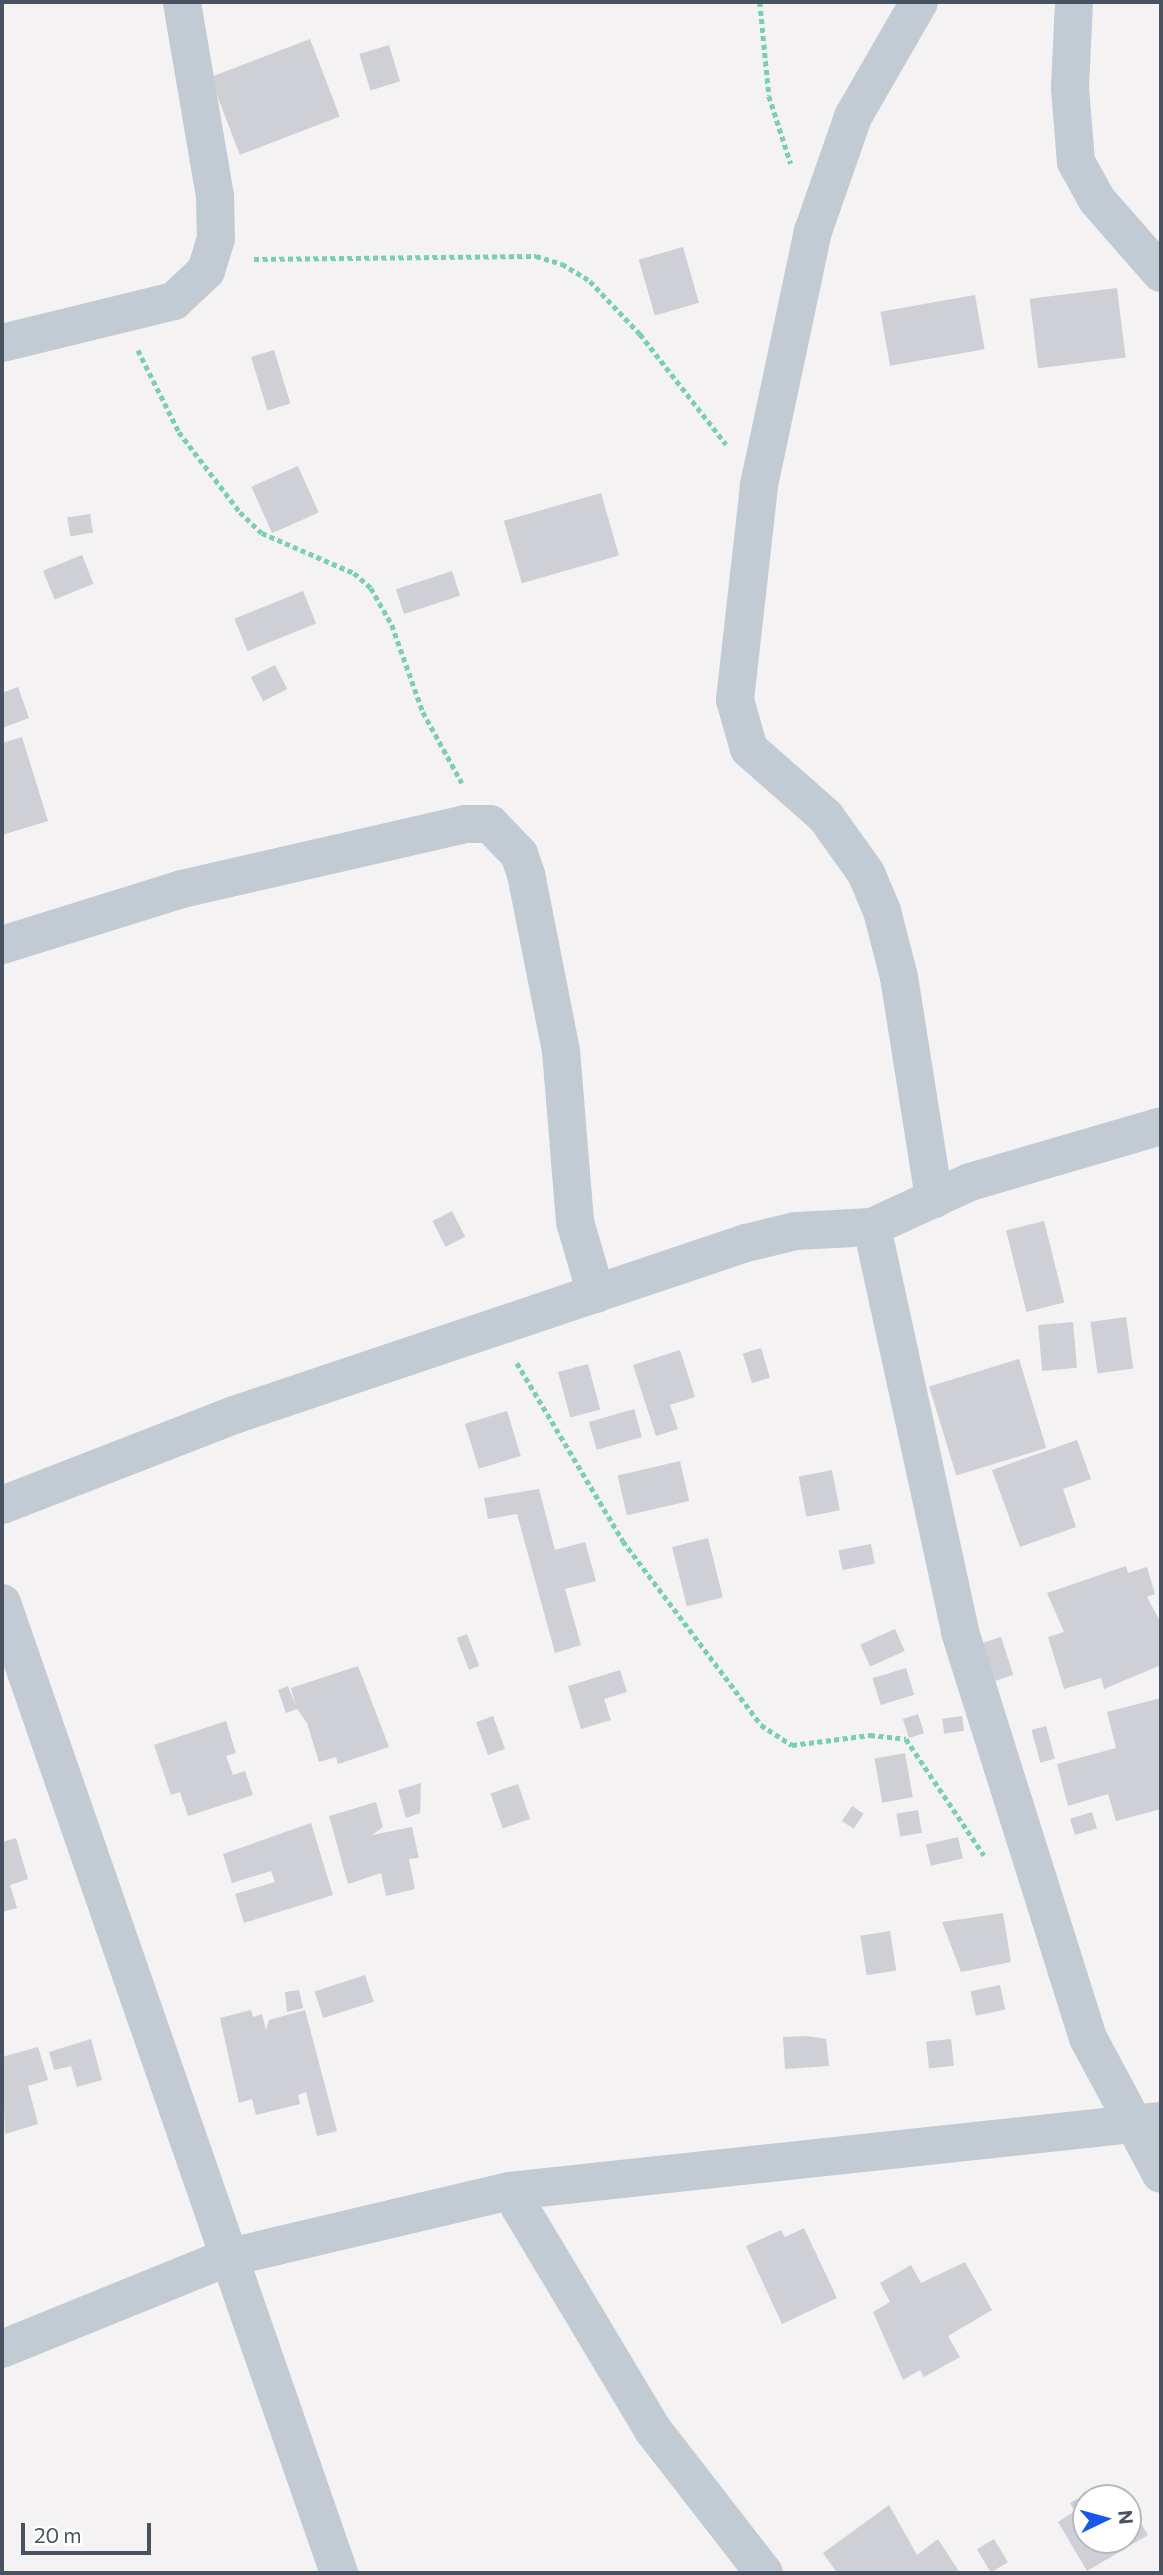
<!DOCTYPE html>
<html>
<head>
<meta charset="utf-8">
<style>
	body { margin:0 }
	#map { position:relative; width:1163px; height:2575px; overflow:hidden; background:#f4f2f2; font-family:Commissioner,sans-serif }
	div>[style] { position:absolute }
	.building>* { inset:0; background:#ced0d6; transform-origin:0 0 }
	.path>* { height:4.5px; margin-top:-2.25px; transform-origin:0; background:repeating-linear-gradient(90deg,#78d0b0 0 5px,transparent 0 8.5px) }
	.minor>* { height:38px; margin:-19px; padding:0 19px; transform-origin:19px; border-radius:19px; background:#c2cad3 }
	span { translate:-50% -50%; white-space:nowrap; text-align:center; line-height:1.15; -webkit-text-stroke:5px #fff; paint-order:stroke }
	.frame { position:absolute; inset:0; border:4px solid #495260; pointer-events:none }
	.north { position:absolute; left:1072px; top:2484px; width:70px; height:70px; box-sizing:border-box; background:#fff; border:2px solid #b6babf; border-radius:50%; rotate:85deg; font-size:19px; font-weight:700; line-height:28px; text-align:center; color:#495260 }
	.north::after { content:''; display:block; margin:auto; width:24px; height:32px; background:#1658ea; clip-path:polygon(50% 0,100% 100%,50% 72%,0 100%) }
	.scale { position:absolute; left:21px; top:2523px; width:130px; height:32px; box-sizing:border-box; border:4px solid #495260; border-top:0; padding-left:9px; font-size:21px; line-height:24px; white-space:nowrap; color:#495260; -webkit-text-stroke:5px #fff; paint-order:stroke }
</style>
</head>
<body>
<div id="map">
	<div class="building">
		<div style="left:310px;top:39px;width:83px;height:107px;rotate:69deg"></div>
		<div style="left:389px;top:45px;width:38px;height:31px;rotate:73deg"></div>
		<div style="left:683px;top:247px;width:58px;height:46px;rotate:74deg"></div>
		<div style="left:1117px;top:288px;width:70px;height:88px;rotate:83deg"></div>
		<div style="left:975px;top:295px;width:55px;height:96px;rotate:80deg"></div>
		<div style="left:274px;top:350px;width:56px;height:24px;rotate:73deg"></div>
		<div style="left:298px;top:466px;width:51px;height:51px;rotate:66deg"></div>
		<div style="left:601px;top:493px;width:65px;height:101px;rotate:74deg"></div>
		<div style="left:90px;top:514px;width:19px;height:23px;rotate:81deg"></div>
		<div style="left:82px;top:555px;width:31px;height:42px;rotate:68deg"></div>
		<div style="left:452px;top:571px;width:26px;height:59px;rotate:72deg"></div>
		<div style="left:303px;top:591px;width:35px;height:74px;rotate:68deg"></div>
		<div style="left:275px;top:665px;width:27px;height:27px;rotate:63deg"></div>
		<div style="clip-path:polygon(18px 687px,29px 718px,2px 728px,2px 693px)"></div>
		<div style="clip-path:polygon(22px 737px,48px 821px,2px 835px,2px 743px)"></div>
		<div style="left:452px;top:1211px;width:29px;height:22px;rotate:63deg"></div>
		<div style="left:1044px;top:1221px;width:84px;height:39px;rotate:76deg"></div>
		<div style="left:1126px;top:1317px;width:52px;height:36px;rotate:82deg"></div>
		<div style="left:1073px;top:1322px;width:46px;height:35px;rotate:85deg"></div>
		<div style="left:761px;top:1348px;width:31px;height:19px;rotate:73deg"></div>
		<div style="clip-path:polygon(680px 1350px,695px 1397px,670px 1405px,678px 1429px,656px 1436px,633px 1365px)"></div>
		<div style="left:1019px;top:1359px;width:93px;height:94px;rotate:73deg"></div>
		<div style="left:588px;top:1364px;width:47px;height:31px;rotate:75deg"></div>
		<div style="left:634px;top:1409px;width:29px;height:47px;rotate:74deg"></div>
		<div style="left:507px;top:1411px;width:47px;height:44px;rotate:73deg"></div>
		<div style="clip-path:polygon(1077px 1440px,1091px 1479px,1063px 1489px,1076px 1527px,1020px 1547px,992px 1470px)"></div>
		<div style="left:680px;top:1461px;width:41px;height:64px;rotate:77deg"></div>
		<div style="left:832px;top:1470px;width:41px;height:34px;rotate:79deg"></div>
		<div style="clip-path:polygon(539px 1489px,555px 1550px,585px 1542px,596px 1581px,565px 1589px,581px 1645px,555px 1653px,517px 1514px,488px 1519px,484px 1498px)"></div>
		<div style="left:708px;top:1538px;width:61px;height:37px;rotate:76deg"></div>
		<div style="left:871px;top:1544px;width:20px;height:33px;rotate:79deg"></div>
		<div style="clip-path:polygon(1126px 1566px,1128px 1573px,1147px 1567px,1155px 1594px,1147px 1597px,1161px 1623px,1161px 1665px,1104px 1689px,1101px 1678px,1064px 1689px,1048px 1637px,1064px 1632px,1047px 1593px)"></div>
		<div style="left:895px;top:1629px;width:24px;height:38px;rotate:66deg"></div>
		<div style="left:467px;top:1634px;width:34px;height:11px;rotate:69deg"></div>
		<div style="left:1001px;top:1637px;width:40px;height:22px;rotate:72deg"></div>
		<div style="clip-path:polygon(358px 1666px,389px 1747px,338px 1764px,336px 1757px,319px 1762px,307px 1723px,297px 1709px,286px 1713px,278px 1690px,288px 1686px,296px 1706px,291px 1688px)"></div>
		<div style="left:906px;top:1668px;width:28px;height:35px;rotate:73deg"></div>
		<div style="clip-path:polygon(620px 1670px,627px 1692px,604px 1699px,611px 1720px,581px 1729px,568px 1686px)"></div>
		<div style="clip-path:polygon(1161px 1698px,1161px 1809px,1116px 1821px,1108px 1794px,1068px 1806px,1057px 1764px,1116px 1748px,1107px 1712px)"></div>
		<div style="left:918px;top:1714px;width:20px;height:16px;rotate:72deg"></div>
		<div style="left:493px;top:1716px;width:35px;height:18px;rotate:70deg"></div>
		<div style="left:962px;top:1716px;width:15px;height:20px;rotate:82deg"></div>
		<div style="clip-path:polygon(226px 1721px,236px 1753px,226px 1756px,233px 1775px,245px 1771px,253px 1795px,188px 1816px,180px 1792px,171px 1795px,154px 1745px)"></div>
		<div style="left:1046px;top:1726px;width:34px;height:15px;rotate:75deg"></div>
		<div style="left:905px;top:1753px;width:45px;height:31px;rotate:80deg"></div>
		<div style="clip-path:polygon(421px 1783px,420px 1813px,406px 1818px,398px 1790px)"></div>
		<div style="left:518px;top:1784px;width:37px;height:29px;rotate:71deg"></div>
		<div style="clip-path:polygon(376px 1802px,383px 1827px,372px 1835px,412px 1827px,419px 1858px,409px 1859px,415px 1889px,386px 1896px,381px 1873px,348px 1884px,329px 1816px)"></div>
		<div style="left:852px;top:1806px;width:14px;height:18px;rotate:34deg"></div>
		<div style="left:918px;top:1810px;width:23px;height:22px;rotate:80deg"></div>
		<div style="left:1092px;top:1812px;width:17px;height:23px;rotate:73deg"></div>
		<div style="clip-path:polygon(311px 1823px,333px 1895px,244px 1923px,235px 1894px,275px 1882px,271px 1871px,232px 1883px,223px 1854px)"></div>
		<div style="left:958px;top:1837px;width:22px;height:33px;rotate:77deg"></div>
		<div style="clip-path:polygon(16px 1838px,28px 1879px,10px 1885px,17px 1908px,2px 1912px,2px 1842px)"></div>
		<div style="clip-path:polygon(1003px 1913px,1011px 1962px,961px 1972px,942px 1922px)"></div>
		<div style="left:890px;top:1931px;width:40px;height:30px;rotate:81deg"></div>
		<div style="left:365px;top:1975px;width:28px;height:53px;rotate:72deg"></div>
		<div style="left:1000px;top:1985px;width:25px;height:30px;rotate:78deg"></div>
		<div style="clip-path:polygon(299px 1990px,303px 2008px,287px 2012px,285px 1992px)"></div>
		<div style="clip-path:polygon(251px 2010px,253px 2017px,262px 2014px,266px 2030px,269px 2020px,305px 2010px,337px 2131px,317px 2136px,306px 2092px,298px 2095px,300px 2104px,256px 2115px,252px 2099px,239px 2103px,220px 2018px)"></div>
		<div style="clip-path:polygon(806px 2036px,826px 2039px,829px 2066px,785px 2069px,783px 2037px)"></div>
		<div style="clip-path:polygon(91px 2039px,102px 2080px,77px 2087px,71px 2066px,54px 2070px,49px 2052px)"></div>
		<div style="left:951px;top:2039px;width:27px;height:25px;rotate:84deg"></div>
		<div style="clip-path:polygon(38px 2047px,48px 2080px,28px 2086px,38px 2124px,5px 2134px,2px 2057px)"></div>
		<div style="clip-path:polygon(804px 2228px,837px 2298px,782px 2324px,746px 2246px,781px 2230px,785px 2237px)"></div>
		<div style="clip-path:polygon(965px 2262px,992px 2310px,948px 2336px,960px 2357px,924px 2377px,920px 2370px,903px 2380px,873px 2312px,890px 2302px,880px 2283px,911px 2265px,921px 2283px)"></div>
		<div style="clip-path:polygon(1119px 2486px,1126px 2498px,1086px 2498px,1086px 2540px,1128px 2540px,1128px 2501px,1148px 2535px,1087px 2571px,1058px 2522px,1075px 2511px,1070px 2503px,1098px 2487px,1103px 2495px)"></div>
		<div style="clip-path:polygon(889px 2505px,917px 2555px,938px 2539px,960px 2573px,837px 2573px,823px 2553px)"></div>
		<div style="left:994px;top:2539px;width:27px;height:20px;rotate:59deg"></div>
	</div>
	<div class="path">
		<div style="left:760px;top:2px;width:94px;rotate:84.5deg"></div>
		<div style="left:769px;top:96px;width:71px;rotate:72.1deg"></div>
		<div style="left:254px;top:259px;width:282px;rotate:-0.6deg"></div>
		<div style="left:536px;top:256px;width:27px;rotate:17deg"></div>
		<div style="left:562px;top:264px;width:33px;rotate:31deg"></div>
		<div style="left:590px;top:281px;width:73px;rotate:46.7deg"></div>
		<div style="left:640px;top:334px;width:140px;rotate:52deg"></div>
		<div style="left:138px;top:350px;width:92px;rotate:63.4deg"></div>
		<div style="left:179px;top:432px;width:101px;rotate:52.7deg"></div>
		<div style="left:240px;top:512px;width:30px;rotate:44deg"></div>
		<div style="left:262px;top:533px;width:100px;rotate:23.5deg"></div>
		<div style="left:354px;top:573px;width:23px;rotate:41deg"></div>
		<div style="left:371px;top:588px;width:43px;rotate:60.4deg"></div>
		<div style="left:392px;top:625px;width:92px;rotate:70.4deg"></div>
		<div style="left:423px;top:712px;width:81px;rotate:61.2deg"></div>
		<div style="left:517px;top:1363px;width:207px;rotate:59.2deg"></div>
		<div style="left:623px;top:1541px;width:230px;rotate:53.1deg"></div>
		<div style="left:761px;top:1725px;width:37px;rotate:33deg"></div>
		<div style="left:792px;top:1745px;width:79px;rotate:-7.3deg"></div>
		<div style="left:870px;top:1735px;width:36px;rotate:6deg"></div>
		<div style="left:906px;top:1739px;width:140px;rotate:56.1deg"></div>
	</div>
	<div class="minor">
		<div style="left:919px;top:2px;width:133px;rotate:119.9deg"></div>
		<div style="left:853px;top:117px;width:121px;rotate:109.3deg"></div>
		<div style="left:813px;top:231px;width:261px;rotate:102deg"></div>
		<div style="left:759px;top:486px;width:215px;rotate:96.4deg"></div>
		<div style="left:735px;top:700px;width:51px;rotate:74.1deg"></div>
		<div style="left:749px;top:749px;width:103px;rotate:41.4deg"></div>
		<div style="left:826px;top:817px;width:69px;rotate:54.5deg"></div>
		<div style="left:866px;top:873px;width:41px;rotate:67.2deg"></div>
		<div style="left:882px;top:911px;width:68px;rotate:75.6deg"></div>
		<div style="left:899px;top:977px;width:225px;rotate:81deg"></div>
		<div style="left:1074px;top:2px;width:86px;rotate:92.7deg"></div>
		<div style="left:1070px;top:88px;width:74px;rotate:85.4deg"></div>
		<div style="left:1076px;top:162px;width:43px;rotate:61.1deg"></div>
		<div style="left:1097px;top:200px;width:97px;rotate:48.8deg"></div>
		<div style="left:2px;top:343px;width:177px;rotate:-13.7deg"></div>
		<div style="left:174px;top:301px;width:44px;rotate:-43.2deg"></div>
		<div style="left:206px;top:271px;width:34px;rotate:-73deg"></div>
		<div style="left:216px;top:239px;width:43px;rotate:-91.3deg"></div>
		<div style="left:215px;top:196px;width:197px;rotate:-99.7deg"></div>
		<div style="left:2px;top:945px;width:189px;rotate:-17.3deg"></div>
		<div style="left:182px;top:889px;width:290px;rotate:-12.9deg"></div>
		<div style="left:465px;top:824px;width:25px"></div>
		<div style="left:490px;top:824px;width:42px;rotate:46deg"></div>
		<div style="left:519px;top:854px;width:21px;rotate:71deg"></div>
		<div style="left:526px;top:874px;width:180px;rotate:78.8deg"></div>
		<div style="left:561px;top:1051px;width:172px;rotate:85.3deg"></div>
		<div style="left:575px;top:1222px;width:75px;rotate:73.7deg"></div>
		<div style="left:872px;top:1227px;width:414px;rotate:77.7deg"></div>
		<div style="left:960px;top:1632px;width:426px;rotate:72.5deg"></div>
		<div style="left:1088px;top:2038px;width:154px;rotate:61.8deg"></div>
		<div style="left:2px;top:1505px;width:249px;rotate:-21.2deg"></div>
		<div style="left:234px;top:1415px;width:540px;rotate:-18.57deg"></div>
		<div style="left:746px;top:1243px;width:51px;rotate:-13.5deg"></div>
		<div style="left:796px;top:1231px;width:76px;rotate:-3deg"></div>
		<div style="left:872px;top:1227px;width:108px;rotate:-24.7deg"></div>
		<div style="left:970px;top:1182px;width:199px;rotate:-16.3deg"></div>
		<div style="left:2px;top:1603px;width:1027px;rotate:70.84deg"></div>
		<div style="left:510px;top:2191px;width:279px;rotate:59.1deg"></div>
		<div style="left:653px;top:2430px;width:181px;rotate:52.2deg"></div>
		<div style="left:2px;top:2349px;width:242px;rotate:-22.1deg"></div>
		<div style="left:226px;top:2258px;width:292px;rotate:-13.3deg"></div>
		<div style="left:510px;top:2191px;width:655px;rotate:-6.14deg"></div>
	</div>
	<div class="frame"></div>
	<div class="north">N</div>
	<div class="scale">20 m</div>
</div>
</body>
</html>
